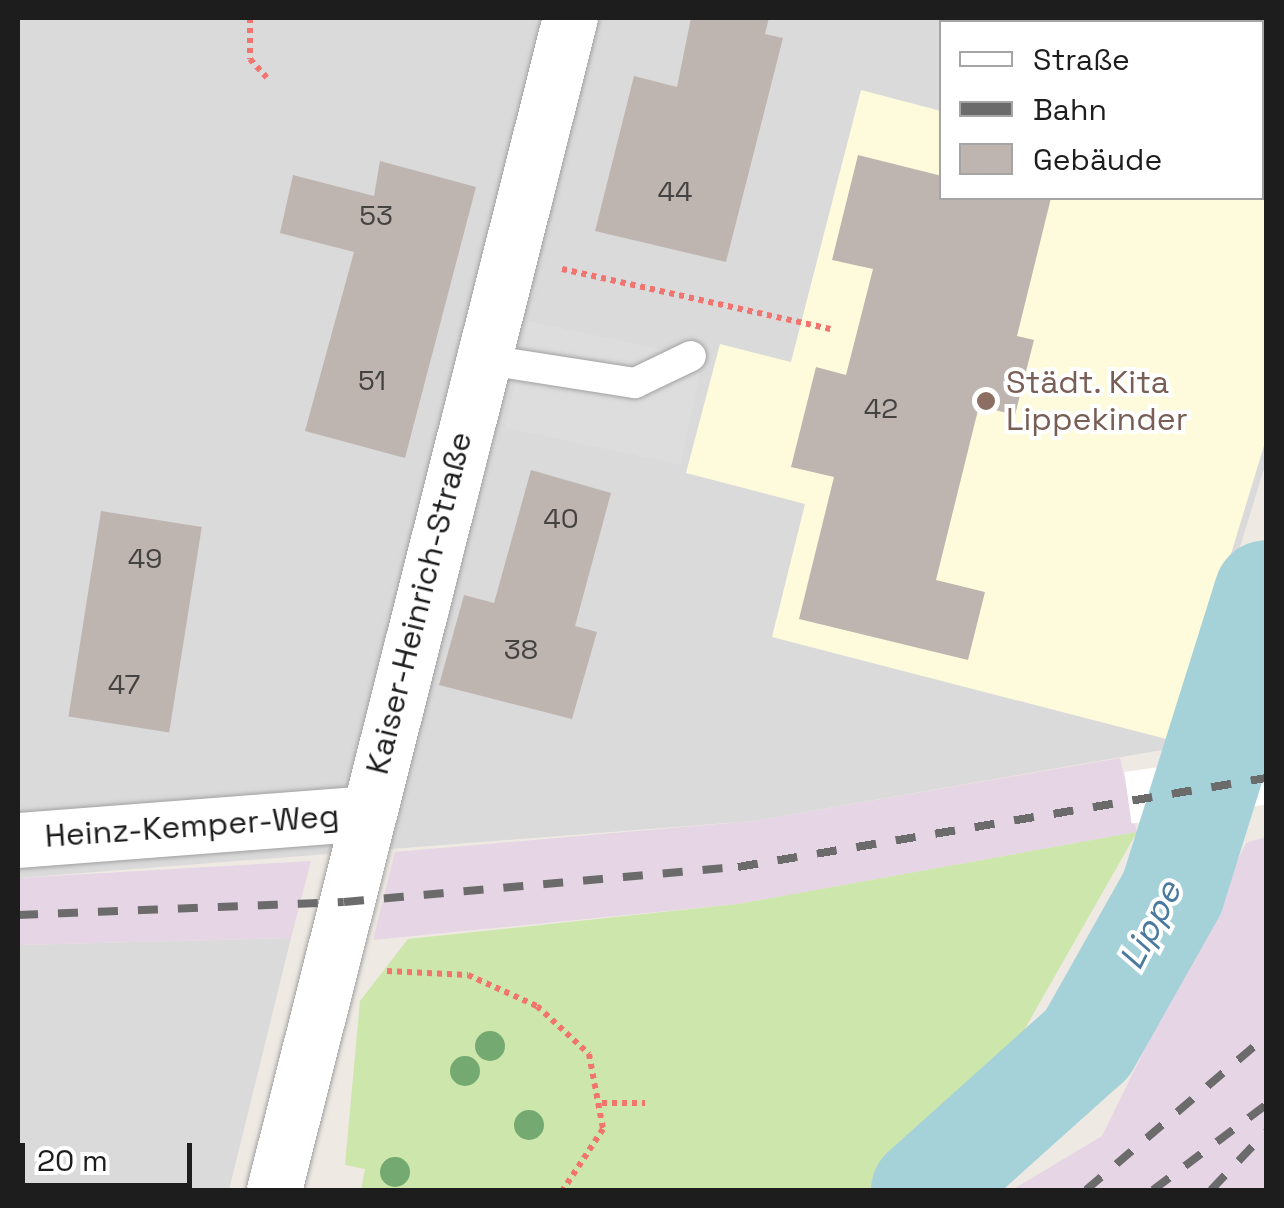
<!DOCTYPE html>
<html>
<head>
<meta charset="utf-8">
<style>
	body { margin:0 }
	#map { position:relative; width:1284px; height:1208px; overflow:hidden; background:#eee9e3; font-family:"Space Grotesk",sans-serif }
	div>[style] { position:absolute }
	.residential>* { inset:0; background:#dbdada }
	.industrial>* { inset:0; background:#e6d5e4 }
	.education>* { inset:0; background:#fdfbdc }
	.grass>* { inset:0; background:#cce6ab }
	.parking>* { inset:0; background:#ddd; transform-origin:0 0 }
	.pier>* { inset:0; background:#fff; transform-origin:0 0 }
	.stream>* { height:18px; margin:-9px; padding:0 9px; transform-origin:9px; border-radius:9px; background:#a5d1d9 }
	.river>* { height:105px; margin:-52.5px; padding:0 52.5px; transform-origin:52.5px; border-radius:52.5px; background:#a5d1d9 }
	.building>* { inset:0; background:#beb5b0; transform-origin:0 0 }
	.path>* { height:6px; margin-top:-3px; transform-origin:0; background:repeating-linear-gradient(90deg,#f2746f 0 5px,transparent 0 10px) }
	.roads { filter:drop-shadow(0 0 2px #a1a1a1) drop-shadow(0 0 2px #a1a1a1) }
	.lane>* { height:30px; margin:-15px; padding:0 15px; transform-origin:15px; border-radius:15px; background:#fff }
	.street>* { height:55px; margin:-27.5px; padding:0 27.5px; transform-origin:27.5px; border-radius:27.5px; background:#fff }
	.rail>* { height:8px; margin-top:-4px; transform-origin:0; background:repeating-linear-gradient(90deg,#6b6b6b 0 20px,transparent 0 40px) }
	.trees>* { width:30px; height:30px; margin:-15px; border-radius:50%; background:#74a971 }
	.dots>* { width:28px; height:28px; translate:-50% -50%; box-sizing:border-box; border:5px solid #fff; border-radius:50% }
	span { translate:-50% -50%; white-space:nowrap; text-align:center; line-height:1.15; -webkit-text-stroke:8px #fff; paint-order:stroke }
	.number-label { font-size:28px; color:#454342 }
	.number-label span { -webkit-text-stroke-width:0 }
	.education-label { font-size:32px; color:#785e54 }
	.left { translate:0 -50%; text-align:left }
	.street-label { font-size:32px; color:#1d1d1d }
	.water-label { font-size:35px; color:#4b7aa0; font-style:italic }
	.frame { position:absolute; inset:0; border:20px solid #1d1d1d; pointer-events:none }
	.legend { position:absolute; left:939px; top:20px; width:325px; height:180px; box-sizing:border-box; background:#fff; border:2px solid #a5a5a5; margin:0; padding:12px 18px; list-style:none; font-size:30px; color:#1d1d1d }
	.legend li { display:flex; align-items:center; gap:20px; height:50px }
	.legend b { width:50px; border:2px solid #a5a5a5 }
	.scale { position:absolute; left:20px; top:1143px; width:172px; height:45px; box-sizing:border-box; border:5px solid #1d1d1d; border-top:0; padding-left:12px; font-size:30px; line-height:35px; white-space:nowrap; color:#1d1d1d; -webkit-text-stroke:8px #fff; paint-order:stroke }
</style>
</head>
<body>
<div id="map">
	<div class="residential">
		<div style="clip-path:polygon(evenodd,18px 18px,1266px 18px,1266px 462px,1179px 747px,753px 821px,18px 878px,18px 18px,942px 22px,1262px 22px,1262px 198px,942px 198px,942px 22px)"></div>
		<div style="clip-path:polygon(291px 938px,229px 1190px,18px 1190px,18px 945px)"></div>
	</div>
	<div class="industrial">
		<div style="clip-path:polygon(1120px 758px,1137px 832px,738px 904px,373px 940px,395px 852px,753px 821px)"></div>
		<div style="clip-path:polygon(1266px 837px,1266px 1190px,1012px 1190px,1102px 1136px,1246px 843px)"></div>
		<div style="clip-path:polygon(311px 861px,291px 938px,18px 945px,18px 878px)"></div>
	</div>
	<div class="education">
		<div style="clip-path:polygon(861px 90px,941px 111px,942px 198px,1266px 193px,1266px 439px,1174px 741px,772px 637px,805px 504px,686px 473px,720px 344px,791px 362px)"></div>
	</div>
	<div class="grass">
		<div style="clip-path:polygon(1137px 832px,1023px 1032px,918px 1160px,866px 1190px,361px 1190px,365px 1169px,345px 1165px,360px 1001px,408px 939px,738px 904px)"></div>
	</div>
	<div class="parking">
		<div style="left:528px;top:321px;width:179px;height:109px;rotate:12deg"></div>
	</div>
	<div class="pier">
		<div style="left:1259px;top:753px;width:52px;height:136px;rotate:82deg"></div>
	</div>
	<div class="stream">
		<div style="left:1223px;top:718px;width:44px;rotate:-9.2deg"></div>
	</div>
	<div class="river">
		<div style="left:923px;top:1190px;width:220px;rotate:-41.9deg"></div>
		<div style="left:1087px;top:1043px;width:173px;rotate:-60.6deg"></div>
		<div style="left:1172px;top:892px;width:314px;rotate:-72.6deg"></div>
	</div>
	<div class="building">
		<div style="clip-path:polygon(691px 18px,769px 18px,765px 34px,783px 38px,726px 262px,595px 231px,634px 76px,677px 87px)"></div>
		<div style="clip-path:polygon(858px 155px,942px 176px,942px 198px,1051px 198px,1017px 336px,1034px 340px,1015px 415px,979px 406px,936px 580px,985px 592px,968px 660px,799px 619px,834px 477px,791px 467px,816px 367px,846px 375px,873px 269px,832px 260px)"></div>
		<div style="clip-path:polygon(380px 161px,476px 187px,405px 458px,305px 431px,354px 252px,280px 233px,293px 175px,374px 196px)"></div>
		<div style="clip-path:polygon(531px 470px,611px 493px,575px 626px,597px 632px,572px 719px,439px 685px,464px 595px,494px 603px)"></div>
		<div style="left:101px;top:511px;width:102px;height:208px;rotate:9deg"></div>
	</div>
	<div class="path">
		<div style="left:250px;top:18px;width:41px;rotate:90deg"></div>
		<div style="left:250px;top:59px;width:25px;rotate:48deg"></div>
		<div style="left:562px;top:269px;width:275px;rotate:12.6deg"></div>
		<div style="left:387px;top:971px;width:81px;rotate:2.8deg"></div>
		<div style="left:468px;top:975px;width:76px;rotate:24.2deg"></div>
		<div style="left:537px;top:1006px;width:71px;rotate:42.7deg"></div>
		<div style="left:589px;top:1054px;width:76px;rotate:79.4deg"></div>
		<div style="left:603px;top:1129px;width:73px;rotate:123.3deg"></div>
		<div style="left:602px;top:1103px;width:43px"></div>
	</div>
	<div class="roads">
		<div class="lane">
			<div style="left:481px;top:359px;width:156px;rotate:8.9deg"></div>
			<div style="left:635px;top:383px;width:62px;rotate:-25.7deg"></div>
		</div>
		<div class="street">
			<div style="left:18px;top:840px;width:349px;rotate:-4.4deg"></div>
			<div style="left:274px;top:1190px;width:1209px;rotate:-75.83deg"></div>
		</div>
	</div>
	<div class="rail">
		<div style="left:18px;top:915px;width:326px;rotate:-2.3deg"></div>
		<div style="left:344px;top:902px;width:396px;rotate:-5.1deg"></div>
		<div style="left:738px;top:867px;width:535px;rotate:-9.57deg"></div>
		<div style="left:1086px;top:1190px;width:237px;rotate:-40.5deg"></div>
		<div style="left:1153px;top:1190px;width:141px;rotate:-37deg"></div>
		<div style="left:1211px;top:1190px;width:80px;rotate:-46.5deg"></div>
	</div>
	<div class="trees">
		<div style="left:490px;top:1046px"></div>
		<div style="left:465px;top:1071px"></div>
		<div style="left:529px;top:1125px"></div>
		<div style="left:395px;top:1172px"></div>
	</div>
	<div class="dots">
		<div style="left:986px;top:401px;background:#8d6e63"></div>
	</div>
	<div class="number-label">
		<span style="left:675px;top:191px">44</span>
		<span style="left:376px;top:215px">53</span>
		<span style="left:372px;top:380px">51</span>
		<span style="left:881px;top:408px">42</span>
		<span style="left:561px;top:518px">40</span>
		<span style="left:145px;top:558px">49</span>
		<span style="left:521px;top:649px">38</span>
		<span style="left:124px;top:684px">47</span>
	</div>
	<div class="education-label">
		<span class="left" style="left:1006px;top:401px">Städt. Kita<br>Lippekinder</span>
	</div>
	<div class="street-label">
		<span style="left:419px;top:603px;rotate:-76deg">Kaiser-Heinrich-Straße</span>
		<span style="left:192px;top:826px;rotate:-4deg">Heinz-Kemper-Weg</span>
	</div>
	<div class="water-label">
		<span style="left:1150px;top:925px;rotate:-63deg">Lippe</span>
	</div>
	<div class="frame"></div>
	<ul class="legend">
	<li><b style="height:12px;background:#fff"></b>Straße</li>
	<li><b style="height:12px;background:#6b6b6b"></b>Bahn</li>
	<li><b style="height:28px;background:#beb5b0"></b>Gebäude</li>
	</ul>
	<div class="scale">20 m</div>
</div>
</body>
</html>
